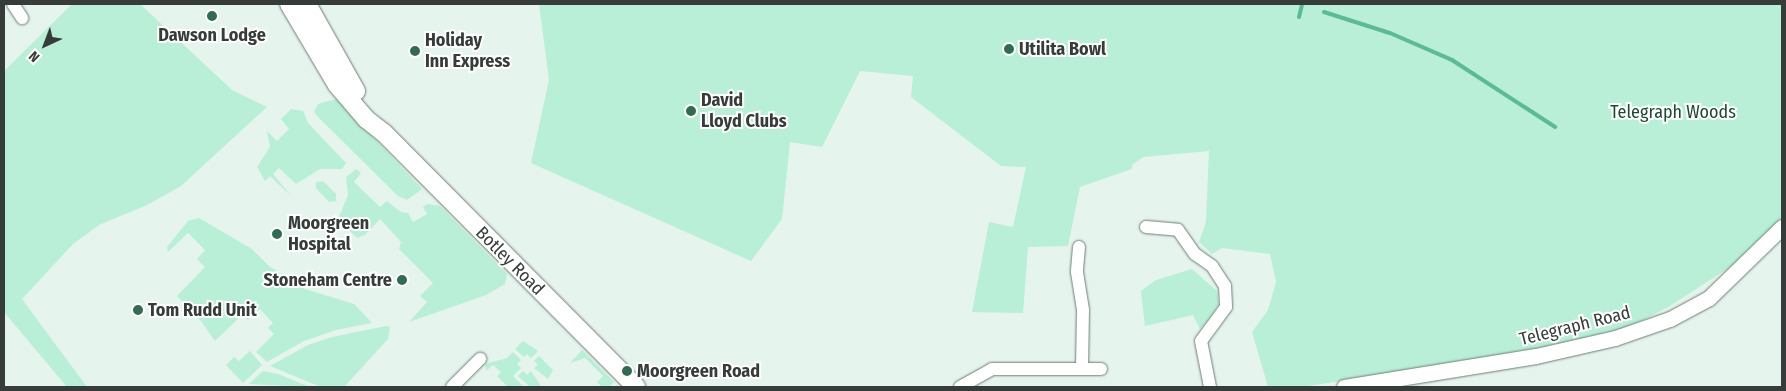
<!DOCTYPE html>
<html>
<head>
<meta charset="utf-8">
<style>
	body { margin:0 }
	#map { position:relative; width:1786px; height:391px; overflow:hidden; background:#e5f4ec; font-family:"Fira Sans Condensed",sans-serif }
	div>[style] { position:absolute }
	.green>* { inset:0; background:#b9efd6 }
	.stream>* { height:4px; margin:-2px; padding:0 2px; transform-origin:2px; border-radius:2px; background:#5cba94 }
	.roads { filter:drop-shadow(0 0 1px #6e7c76) drop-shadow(0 0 1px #6e7c76) }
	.minor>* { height:12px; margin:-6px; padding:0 6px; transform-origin:6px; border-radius:6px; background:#fff }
	.tertiary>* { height:15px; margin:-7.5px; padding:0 7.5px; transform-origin:7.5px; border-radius:7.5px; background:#fff }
	.secondary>* { height:18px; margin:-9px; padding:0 9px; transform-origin:9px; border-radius:9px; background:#fff }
	.dots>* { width:14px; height:14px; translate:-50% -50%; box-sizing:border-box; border:2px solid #fff; border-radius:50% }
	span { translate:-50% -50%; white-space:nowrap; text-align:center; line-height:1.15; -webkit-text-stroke:4px #fff; paint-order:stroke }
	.poi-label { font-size:18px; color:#363c39; font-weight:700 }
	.left { translate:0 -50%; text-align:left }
	.right { translate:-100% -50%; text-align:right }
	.park-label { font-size:18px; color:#1e4736 }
	.street-label { font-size:18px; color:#363c39 }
	.frame { position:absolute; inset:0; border:5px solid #363c39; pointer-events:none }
	.north { position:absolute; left:20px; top:20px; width:50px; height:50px; -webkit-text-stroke:4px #fff; paint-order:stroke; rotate:223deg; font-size:14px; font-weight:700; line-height:20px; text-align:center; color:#363c39 }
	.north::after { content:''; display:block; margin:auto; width:18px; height:22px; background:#363c39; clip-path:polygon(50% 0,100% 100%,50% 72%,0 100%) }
</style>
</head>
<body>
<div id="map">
	<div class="green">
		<div style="clip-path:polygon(72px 4px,140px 4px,232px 90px,267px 107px,181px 186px,147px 205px,99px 225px,73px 244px,22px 299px,87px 387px,67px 387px,4px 312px,4px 71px)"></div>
		<div style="clip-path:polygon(539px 4px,1782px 4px,1782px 220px,1741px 260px,1670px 306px,1630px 327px,1508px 355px,1302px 387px,1268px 387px,1252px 332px,1268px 310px,1276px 282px,1270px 254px,1222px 248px,1212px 254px,1199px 242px,1206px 222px,1209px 151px,1143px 157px,1132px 165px,1132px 169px,1080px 187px,1068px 246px,1028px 247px,1023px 313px,972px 312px,989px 222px,1013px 227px,1026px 167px,1001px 166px,911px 97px,913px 76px,860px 71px,822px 147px,790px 142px,782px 219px,751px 261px,531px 163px,549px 80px)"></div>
		<div style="clip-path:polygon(336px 99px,339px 101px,422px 189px,407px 200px,398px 196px,317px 116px,314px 112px,318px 104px)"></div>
		<div style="clip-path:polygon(291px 109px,303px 111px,308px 123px,346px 163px,342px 169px,320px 169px,296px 184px,279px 168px,273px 174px,291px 196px,270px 176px,265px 181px,257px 167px,270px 147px,267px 131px,277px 141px,289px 129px,281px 119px)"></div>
		<div style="clip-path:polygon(356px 169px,361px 173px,354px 182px,380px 207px,387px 201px,401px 212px,408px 213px,413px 222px,427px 214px,423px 207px,427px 204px,440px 206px,507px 274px,505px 284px,486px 295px,409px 322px,427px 302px,420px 296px,433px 283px,399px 249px,401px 242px,380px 219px,365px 235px,357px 238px,338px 219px,348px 195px,346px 177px)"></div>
		<div style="clip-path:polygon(323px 181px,336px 194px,336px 201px,329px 202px,316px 188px,316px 182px)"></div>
		<div style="clip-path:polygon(199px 218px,252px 249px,269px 266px,305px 289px,354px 304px,372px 323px,336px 330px,304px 341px,267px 362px,256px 352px,274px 334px,268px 328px,273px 323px,260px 309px,248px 320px,242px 315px,215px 341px,201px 321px,177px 296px,205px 267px,197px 259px,205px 250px,188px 233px,168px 252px,167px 247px,188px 221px)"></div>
		<div style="clip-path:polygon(1192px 269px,1217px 291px,1219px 304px,1212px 315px,1200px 329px,1193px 315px,1145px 326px,1141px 291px,1156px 280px)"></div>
		<div style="clip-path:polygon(386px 326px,390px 327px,388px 339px,344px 387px,321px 387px,270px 366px,308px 345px,332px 337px)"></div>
		<div style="clip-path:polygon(523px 341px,538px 351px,531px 358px,527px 354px,524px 357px,515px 349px)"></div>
		<div style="clip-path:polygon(582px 350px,614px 382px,609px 387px,602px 387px,597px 382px,603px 376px,585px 358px,570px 363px)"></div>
		<div style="clip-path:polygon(250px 351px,262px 365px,243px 383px,226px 365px,234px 357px,239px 361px)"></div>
		<div style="clip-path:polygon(513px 352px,521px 360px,517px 364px,521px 368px,513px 376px,524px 387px,508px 387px,497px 376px,501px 372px,493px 365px,486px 371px,485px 364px,507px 358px)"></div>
		<div style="clip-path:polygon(539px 356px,553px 370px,548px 379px,534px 368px,538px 365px,534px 361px)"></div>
		<div style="clip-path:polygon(263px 371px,278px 374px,310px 387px,249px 384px)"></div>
		<div style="clip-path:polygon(523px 371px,527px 375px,531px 371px,541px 386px,530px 387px,518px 376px)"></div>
	</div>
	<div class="stream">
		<div style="left:1324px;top:12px;width:69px;rotate:17.7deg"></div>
		<div style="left:1390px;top:33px;width:68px;rotate:23.5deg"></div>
		<div style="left:1452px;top:60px;width:123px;rotate:33deg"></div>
		<div style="left:1299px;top:17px;width:12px;rotate:-76deg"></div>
	</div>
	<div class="roads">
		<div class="minor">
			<div style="left:13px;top:4px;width:17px;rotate:57deg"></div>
			<div style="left:1146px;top:227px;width:32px;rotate:5deg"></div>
			<div style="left:1178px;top:230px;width:29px;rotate:55deg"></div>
			<div style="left:1195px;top:254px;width:21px;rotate:35deg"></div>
			<div style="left:1212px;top:266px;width:24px;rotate:57deg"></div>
			<div style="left:1225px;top:286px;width:21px;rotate:87deg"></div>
			<div style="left:1226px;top:307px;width:42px;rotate:126.3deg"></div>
			<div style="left:1201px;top:341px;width:47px;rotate:78.9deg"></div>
			<div style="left:1079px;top:247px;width:25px;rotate:95deg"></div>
			<div style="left:1077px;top:272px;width:38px;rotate:81deg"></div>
			<div style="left:1083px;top:310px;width:58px;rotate:91deg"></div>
			<div style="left:452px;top:387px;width:40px;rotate:-45deg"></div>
			<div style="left:960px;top:387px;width:37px;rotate:-29deg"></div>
			<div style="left:992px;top:369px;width:109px"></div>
		</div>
		<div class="tertiary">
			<div style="left:1344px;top:387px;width:194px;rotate:-9.2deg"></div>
			<div style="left:1536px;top:356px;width:81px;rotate:-12.8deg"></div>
			<div style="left:1615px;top:338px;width:58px;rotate:-19.1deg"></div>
			<div style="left:1670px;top:319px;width:44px;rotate:-28.3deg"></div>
			<div style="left:1709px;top:298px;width:102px;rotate:-44.2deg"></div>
		</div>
		<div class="secondary">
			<div style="left:289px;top:4px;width:94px;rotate:59.3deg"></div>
			<div style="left:337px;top:85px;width:45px;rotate:49.5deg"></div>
			<div style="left:366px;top:119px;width:23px;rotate:38deg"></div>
			<div style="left:384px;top:133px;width:358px;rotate:45.2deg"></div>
			<div style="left:307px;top:4px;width:100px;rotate:60.6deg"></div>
		</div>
	</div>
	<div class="dots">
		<div style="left:212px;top:16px;background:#326b54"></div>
		<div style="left:1009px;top:49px;background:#326b54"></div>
		<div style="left:415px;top:51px;background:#326b54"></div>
		<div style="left:691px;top:111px;background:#326b54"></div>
		<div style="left:277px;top:234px;background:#326b54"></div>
		<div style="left:402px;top:280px;background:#326b54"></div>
		<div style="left:138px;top:310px;background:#326b54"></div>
		<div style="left:627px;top:371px;background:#326b54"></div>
	</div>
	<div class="poi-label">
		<span style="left:212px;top:35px">Dawson Lodge</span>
		<span class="left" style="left:425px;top:51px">Holiday<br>Inn Express</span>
		<span class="left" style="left:1019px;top:49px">Utilita Bowl</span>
		<span class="left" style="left:701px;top:111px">David<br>Lloyd Clubs</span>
		<span class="left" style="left:288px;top:234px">Moorgreen<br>Hospital</span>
		<span class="right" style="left:392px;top:280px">Stoneham Centre</span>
		<span class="left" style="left:148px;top:310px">Tom Rudd Unit</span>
		<span class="left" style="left:637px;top:371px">Moorgreen Road</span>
	</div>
	<div class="park-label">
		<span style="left:1673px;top:112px">Telegraph Woods</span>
	</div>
	<div class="street-label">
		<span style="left:510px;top:261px;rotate:45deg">Botley Road</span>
		<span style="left:1575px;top:326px;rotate:-14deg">Telegraph Road</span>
	</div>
	<div class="frame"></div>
	<div class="north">N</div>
</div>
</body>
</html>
